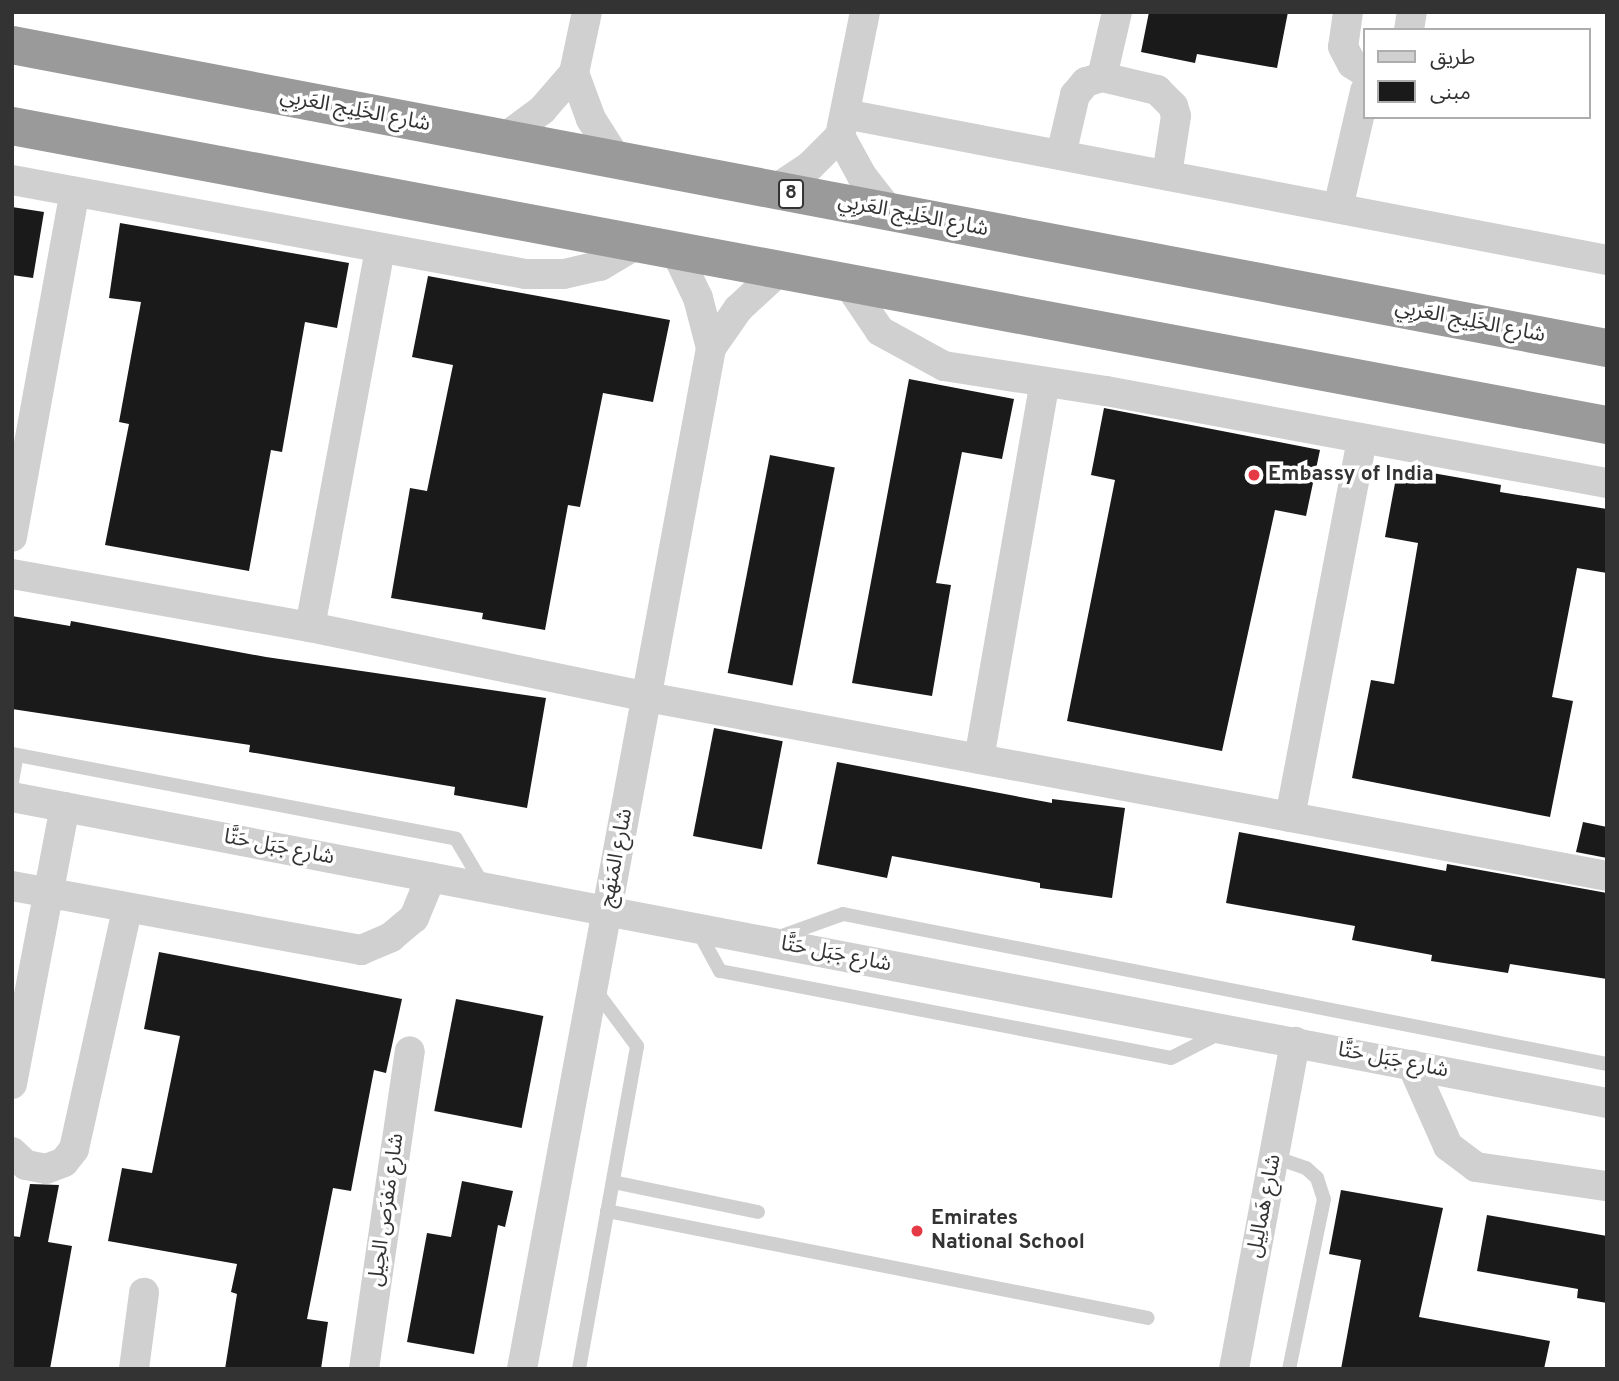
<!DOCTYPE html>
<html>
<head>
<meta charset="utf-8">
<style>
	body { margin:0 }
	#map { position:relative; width:1619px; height:1381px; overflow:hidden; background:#fff; font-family:Overpass,"Noto Sans Arabic",sans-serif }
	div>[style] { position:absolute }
	.building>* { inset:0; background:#1a1a1a; transform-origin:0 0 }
	.lane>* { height:14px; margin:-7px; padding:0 7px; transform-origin:7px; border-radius:7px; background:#d0d0d0 }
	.street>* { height:30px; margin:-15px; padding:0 15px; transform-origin:15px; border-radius:15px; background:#d0d0d0 }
	.highway>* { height:38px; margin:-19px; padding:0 19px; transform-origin:19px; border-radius:19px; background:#9a9a9a }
	.dots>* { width:19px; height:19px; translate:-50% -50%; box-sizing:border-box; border:4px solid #fff; border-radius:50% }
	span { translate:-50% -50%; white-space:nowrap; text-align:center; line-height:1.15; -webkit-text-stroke:7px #fff; paint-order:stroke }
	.shield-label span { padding:2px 5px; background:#fff; border:2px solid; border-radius:5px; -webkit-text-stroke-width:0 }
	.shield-label { font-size:19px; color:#333; font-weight:700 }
	.street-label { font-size:21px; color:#333 }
	.poi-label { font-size:21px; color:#333; font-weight:700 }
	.left { translate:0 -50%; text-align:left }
	.frame { position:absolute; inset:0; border:14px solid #333; pointer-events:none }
	.legend { position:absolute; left:1363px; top:28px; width:228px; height:91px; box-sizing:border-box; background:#fff; border:2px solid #adadad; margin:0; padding:9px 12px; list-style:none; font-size:21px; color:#333 }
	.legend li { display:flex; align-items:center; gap:14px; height:35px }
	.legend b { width:35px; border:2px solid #adadad }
</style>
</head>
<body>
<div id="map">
	<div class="building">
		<div style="clip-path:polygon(1149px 12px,1288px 12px,1277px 68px,1197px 54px,1195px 63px,1141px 52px)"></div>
		<div style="clip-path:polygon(12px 207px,44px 212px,33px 278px,12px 275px)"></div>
		<div style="clip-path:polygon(120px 223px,349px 263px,337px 328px,305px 322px,282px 452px,271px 450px,249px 571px,105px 545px,129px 424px,119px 422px,141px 302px,109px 298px)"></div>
		<div style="clip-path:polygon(428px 276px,670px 320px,653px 402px,603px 393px,580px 507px,568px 505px,545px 630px,482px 619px,483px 613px,391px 598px,410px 488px,427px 491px,453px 365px,412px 357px)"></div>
		<div style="clip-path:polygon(909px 379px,1014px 399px,1002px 459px,962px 452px,936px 583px,951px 585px,932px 696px,852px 683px)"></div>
		<div style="clip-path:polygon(1104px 408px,1320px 450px,1306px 516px,1275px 510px,1222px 751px,1067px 721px,1115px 480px,1091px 475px)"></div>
		<div style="left:770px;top:455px;width:66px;height:222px;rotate:11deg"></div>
		<div style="clip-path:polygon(1398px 467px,1501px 485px,1500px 492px,1607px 509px,1607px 573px,1577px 568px,1552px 697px,1573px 701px,1550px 817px,1352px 778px,1371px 680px,1394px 684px,1418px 543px,1385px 537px)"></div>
		<div style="clip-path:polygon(12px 616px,70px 626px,71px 621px,266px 657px,546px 698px,527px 808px,454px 795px,455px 787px,249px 752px,250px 745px,12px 709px)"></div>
		<div style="left:714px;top:728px;width:70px;height:110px;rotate:11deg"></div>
		<div style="clip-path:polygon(837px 762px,1052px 803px,1052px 799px,1125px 808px,1112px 898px,1040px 888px,1040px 883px,892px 856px,887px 878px,817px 864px)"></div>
		<div style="clip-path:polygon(1583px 822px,1607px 827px,1607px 858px,1576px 852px)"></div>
		<div style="clip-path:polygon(1239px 832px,1446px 871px,1447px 864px,1607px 893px,1607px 979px,1510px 964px,1508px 973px,1431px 961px,1432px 955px,1352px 940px,1355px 926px,1226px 903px)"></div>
		<div style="clip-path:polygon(159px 952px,402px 999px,386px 1073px,374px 1070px,351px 1191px,333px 1188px,307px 1319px,328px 1322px,321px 1369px,225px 1369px,237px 1294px,231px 1292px,237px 1264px,108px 1241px,122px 1168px,152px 1173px,180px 1036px,144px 1029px)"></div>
		<div style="left:456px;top:999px;width:89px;height:114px;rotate:11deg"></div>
		<div style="clip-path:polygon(462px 1181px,513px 1191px,505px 1227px,498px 1225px,474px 1354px,407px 1342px,427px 1233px,451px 1237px)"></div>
		<div style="clip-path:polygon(30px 1184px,59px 1185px,48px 1242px,72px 1246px,50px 1369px,12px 1369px,12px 1236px,20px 1237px)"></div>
		<div style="clip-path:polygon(1341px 1190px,1443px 1208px,1419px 1317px,1550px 1341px,1544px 1369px,1341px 1369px,1361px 1260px,1329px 1254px)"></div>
		<div style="clip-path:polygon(1487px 1215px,1607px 1236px,1607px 1303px,1577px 1298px,1578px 1289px,1477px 1271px)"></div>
	</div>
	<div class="lane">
		<div style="left:12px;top:754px;width:452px;rotate:10.8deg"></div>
		<div style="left:456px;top:839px;width:55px;rotate:59.2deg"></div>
		<div style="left:12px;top:782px;width:27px;rotate:-80deg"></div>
		<div style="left:697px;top:929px;width:48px;rotate:61.3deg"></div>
		<div style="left:720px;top:971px;width:459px;rotate:10.9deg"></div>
		<div style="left:1171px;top:1058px;width:57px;rotate:-27deg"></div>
		<div style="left:776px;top:938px;width:71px;rotate:-19.7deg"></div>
		<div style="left:843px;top:914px;width:779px;rotate:11.11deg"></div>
		<div style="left:1274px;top:1157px;width:34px;rotate:19deg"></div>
		<div style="left:1306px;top:1168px;width:15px;rotate:42deg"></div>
		<div style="left:1317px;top:1178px;width:22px;rotate:72deg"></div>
		<div style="left:1324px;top:1199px;width:174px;rotate:101.6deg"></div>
		<div style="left:613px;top:1182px;width:148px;rotate:11.7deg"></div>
		<div style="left:607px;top:1211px;width:551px;rotate:11.19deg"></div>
		<div style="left:579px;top:1369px;width:328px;rotate:-79.8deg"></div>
		<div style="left:637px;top:1046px;width:74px;rotate:-126.7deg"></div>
	</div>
	<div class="street">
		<div style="left:1348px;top:12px;width:35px;rotate:98deg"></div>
		<div style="left:1343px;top:47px;width:19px;rotate:62deg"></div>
		<div style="left:1352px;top:64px;width:15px;rotate:32deg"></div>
		<div style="left:1409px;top:30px;width:18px;rotate:-81deg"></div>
		<div style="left:574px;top:73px;width:49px;rotate:69.7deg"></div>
		<div style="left:591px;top:119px;width:49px;rotate:57.6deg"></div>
		<div style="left:1102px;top:77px;width:67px;rotate:-77deg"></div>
		<div style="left:845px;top:114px;width:776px;rotate:10.85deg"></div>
		<div style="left:840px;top:136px;width:46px;rotate:61.2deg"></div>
		<div style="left:862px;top:176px;width:46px;rotate:52.1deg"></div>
		<div style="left:503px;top:139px;width:49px;rotate:-36.6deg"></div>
		<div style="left:542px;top:110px;width:49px;rotate:-49.1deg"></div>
		<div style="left:574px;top:73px;width:62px;rotate:-78deg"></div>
		<div style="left:1061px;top:155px;width:62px;rotate:-76.9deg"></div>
		<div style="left:1075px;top:95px;width:17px;rotate:-50deg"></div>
		<div style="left:1086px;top:82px;width:17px;rotate:-17deg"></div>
		<div style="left:1102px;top:77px;width:57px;rotate:13.3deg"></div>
		<div style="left:1157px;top:90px;width:23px;rotate:45deg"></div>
		<div style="left:1173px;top:106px;width:10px;rotate:73deg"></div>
		<div style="left:1176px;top:116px;width:60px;rotate:98.7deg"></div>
		<div style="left:12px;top:180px;width:522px;rotate:10.38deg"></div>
		<div style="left:525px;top:274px;width:39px"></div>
		<div style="left:564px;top:274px;width:37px;rotate:-13deg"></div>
		<div style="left:600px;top:266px;width:45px;rotate:-30.5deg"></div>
		<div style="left:774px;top:190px;width:43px;rotate:-33.7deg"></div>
		<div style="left:810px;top:166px;width:42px;rotate:-45deg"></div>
		<div style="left:840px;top:136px;width:126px;rotate:-78.6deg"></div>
		<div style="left:1338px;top:208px;width:120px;rotate:-77deg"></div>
		<div style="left:675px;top:250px;width:53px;rotate:64.4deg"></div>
		<div style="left:698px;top:298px;width:52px;rotate:75.4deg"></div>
		<div style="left:847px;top:282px;width:59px;rotate:56deg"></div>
		<div style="left:880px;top:331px;width:73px;rotate:28.7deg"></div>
		<div style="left:944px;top:366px;width:164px;rotate:8.8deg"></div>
		<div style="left:1106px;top:391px;width:509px;rotate:10.41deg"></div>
		<div style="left:12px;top:537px;width:351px;rotate:-79.7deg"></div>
		<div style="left:12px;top:574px;width:303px;rotate:10.1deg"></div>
		<div style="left:310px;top:627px;width:344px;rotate:11.7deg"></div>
		<div style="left:647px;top:697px;width:977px;rotate:10.56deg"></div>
		<div style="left:310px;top:627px;width:385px;rotate:-79.5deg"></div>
		<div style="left:979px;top:759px;width:383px;rotate:-80.1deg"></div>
		<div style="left:12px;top:797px;width:1624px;rotate:10.86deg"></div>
		<div style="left:1290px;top:817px;width:385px;rotate:-79.2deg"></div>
		<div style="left:12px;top:886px;width:355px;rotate:10.4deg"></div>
		<div style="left:361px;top:950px;width:33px;rotate:-23deg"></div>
		<div style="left:391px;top:937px;width:30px;rotate:-40deg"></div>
		<div style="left:414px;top:918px;width:44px;rotate:-67.5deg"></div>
		<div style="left:1412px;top:1065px;width:89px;rotate:66deg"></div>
		<div style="left:1448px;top:1146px;width:35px;rotate:37deg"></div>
		<div style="left:1476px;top:1167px;width:132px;rotate:8.3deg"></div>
		<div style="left:12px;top:1084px;width:282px;rotate:-79.2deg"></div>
		<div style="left:12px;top:1152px;width:19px;rotate:43deg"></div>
		<div style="left:26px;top:1165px;width:20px;rotate:11deg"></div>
		<div style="left:46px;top:1169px;width:19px;rotate:-21deg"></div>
		<div style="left:64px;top:1162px;width:16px;rotate:-52deg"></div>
		<div style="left:74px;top:1149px;width:246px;rotate:-77.5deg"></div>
		<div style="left:134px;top:1369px;width:77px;rotate:-82.5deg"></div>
		<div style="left:364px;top:1369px;width:321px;rotate:-81.8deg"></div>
		<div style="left:522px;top:1369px;width:1038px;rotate:-79.51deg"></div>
		<div style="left:711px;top:348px;width:47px;rotate:-55.3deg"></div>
		<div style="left:738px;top:309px;width:57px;rotate:-42.9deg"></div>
		<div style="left:1234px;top:1369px;width:333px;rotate:-79.4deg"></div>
	</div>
	<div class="highway">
		<div style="left:12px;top:45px;width:1624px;rotate:10.76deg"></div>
		<div style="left:12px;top:126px;width:1623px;rotate:10.62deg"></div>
	</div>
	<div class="dots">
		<div style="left:1254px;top:475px;background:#e63946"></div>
		<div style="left:917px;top:1231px;background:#e63946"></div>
	</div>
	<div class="shield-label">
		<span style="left:791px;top:194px">8</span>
	</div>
	<div class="street-label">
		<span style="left:355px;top:111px;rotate:11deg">شارع الخَلِيج العَربِي</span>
		<span style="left:913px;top:216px;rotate:11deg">شارع الخَلِيج العَربِي</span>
		<span style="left:1470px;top:322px;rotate:11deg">شارع الخَلِيج العَربِي</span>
		<span style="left:279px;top:848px;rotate:11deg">شارع جَبَل حَتَّا</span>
		<span style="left:617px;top:858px;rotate:-79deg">شارع المَنهَج</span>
		<span style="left:836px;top:955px;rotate:11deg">شارع جَبَل حَتَّا</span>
		<span style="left:1393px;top:1061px;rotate:11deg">شارع جَبَل حَتَّا</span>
		<span style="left:1265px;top:1206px;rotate:-79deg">شارع هَمالِيل</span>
		<span style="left:387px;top:1210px;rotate:-82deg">شارع مَفرَص الحِيل</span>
	</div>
	<div class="poi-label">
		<span class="left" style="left:1268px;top:475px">Embassy of India</span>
		<span class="left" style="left:931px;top:1231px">Emirates<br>National School</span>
	</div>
	<div class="frame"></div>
	<ul class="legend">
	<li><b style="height:9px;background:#d0d0d0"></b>طريق</li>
	<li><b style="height:19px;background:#1a1a1a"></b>مبنى</li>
	</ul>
</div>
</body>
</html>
